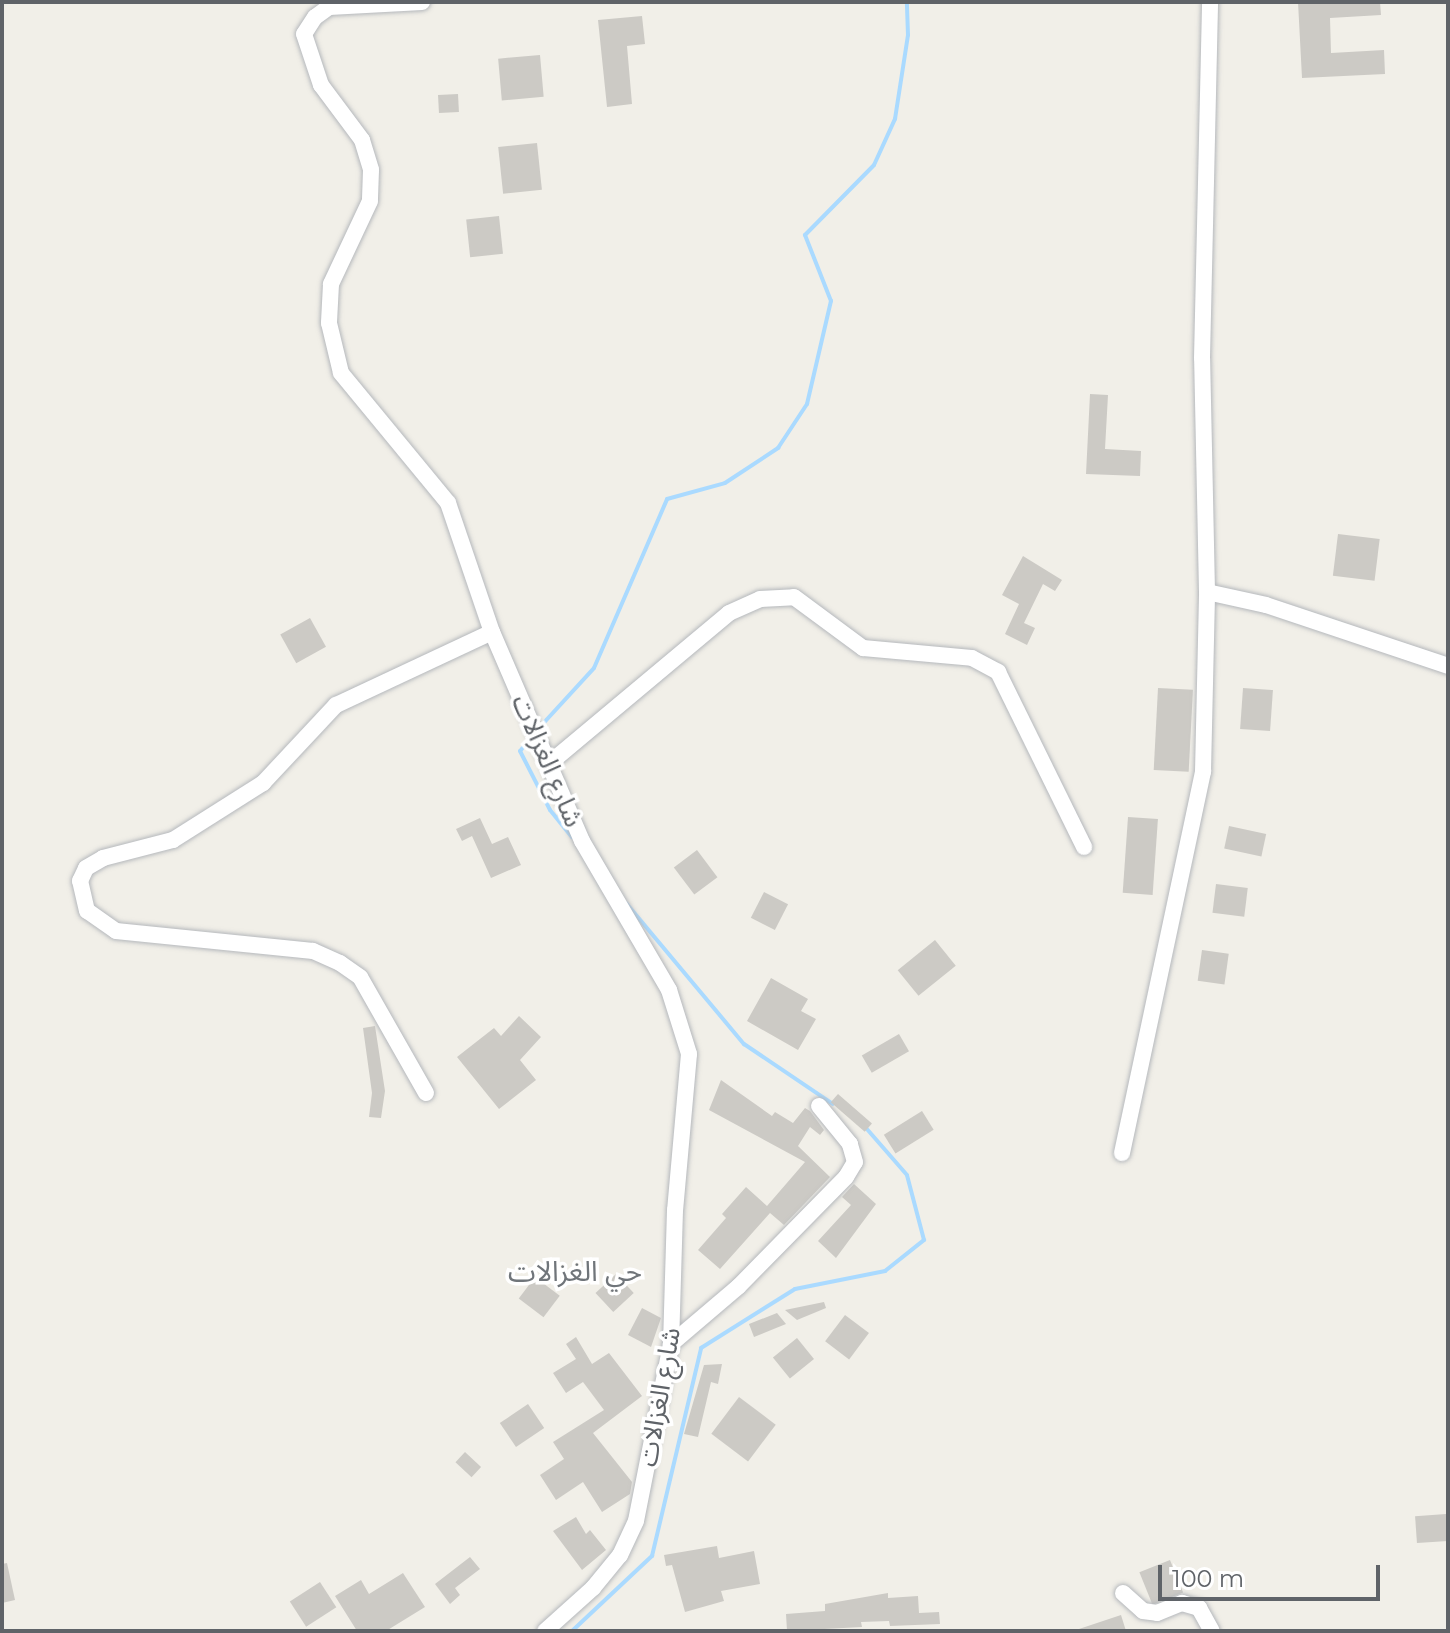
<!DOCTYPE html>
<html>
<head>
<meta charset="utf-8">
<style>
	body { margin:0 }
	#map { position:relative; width:1450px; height:1633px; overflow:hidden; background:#f1efe8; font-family:Montserrat,"Noto Sans Arabic",sans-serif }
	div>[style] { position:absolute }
	.stream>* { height:4px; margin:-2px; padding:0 2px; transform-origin:2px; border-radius:2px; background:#aadaff }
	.building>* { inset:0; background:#cccac5; transform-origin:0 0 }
	.roads { filter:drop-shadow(0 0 2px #b5b8bc) drop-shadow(0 0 2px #b5b8bc) }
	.minor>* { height:16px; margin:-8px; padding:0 8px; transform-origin:8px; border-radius:8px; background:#fff }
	span { translate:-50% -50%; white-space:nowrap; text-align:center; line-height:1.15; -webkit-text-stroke:7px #fff; paint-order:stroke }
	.street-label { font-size:26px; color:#5f6368 }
	.neighbourhood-label { font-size:28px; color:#70757a }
	.frame { position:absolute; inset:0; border:4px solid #5f6368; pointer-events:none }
	.scale { position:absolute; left:1158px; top:1565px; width:222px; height:36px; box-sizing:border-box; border:4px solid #5f6368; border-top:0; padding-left:10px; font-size:24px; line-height:28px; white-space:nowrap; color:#5f6368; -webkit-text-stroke:6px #fff; paint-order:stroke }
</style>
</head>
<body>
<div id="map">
	<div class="stream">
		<div style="left:539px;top:728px;width:81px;rotate:-47.5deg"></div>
		<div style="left:594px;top:668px;width:184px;rotate:-66.6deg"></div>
		<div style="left:667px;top:499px;width:60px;rotate:-15.4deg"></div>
		<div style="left:725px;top:483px;width:64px;rotate:-33.4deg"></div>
		<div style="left:778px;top:448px;width:53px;rotate:-56.6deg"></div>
		<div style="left:807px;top:404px;width:106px;rotate:-76.9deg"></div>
		<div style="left:831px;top:301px;width:71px;rotate:-111.5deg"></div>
		<div style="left:805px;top:235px;width:98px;rotate:-45.4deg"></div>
		<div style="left:874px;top:165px;width:51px;rotate:-65.5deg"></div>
		<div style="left:895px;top:119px;width:85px;rotate:-81.2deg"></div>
		<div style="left:908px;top:35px;width:33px;rotate:-92deg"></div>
		<div style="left:531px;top:738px;width:17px;rotate:130deg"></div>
		<div style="left:520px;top:751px;width:66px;rotate:63deg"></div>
		<div style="left:550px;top:810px;width:35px;rotate:51deg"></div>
		<div style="left:626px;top:903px;width:184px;rotate:50.1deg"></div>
		<div style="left:744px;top:1044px;width:107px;rotate:34deg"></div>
		<div style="left:572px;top:1631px;width:110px;rotate:-43.2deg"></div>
		<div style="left:652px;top:1556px;width:214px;rotate:-76.7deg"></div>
		<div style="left:701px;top:1348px;width:111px;rotate:-32.1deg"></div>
		<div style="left:795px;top:1289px;width:92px;rotate:-11.3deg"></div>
		<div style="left:885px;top:1271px;width:50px;rotate:-38.5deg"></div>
		<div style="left:924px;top:1240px;width:67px;rotate:-104.7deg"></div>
		<div style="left:907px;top:1175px;width:62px;rotate:-131.1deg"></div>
	</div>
	<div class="building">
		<div style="clip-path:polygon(1298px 2px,1380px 2px,1381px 15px,1330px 18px,1331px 53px,1384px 50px,1385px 74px,1302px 78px)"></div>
		<div style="clip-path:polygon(642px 16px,645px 44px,627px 46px,632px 104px,607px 107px,598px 20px)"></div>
		<div style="left:540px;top:55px;width:42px;height:42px;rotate:85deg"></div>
		<div style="left:458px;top:94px;width:18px;height:20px;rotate:87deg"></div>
		<div style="left:537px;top:143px;width:47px;height:39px;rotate:84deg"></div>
		<div style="left:499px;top:216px;width:38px;height:33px;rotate:84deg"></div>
		<div style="clip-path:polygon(1090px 394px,1108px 395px,1105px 449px,1141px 451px,1140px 476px,1086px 474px)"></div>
		<div style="left:1338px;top:534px;width:42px;height:42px;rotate:7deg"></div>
		<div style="clip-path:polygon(1023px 556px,1062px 580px,1055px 591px,1043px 584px,1024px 623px,1035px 628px,1027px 645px,1005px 634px,1019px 604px,1002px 595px)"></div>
		<div style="left:310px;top:618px;width:33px;height:34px;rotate:61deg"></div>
		<div style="left:1158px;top:688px;width:35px;height:82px;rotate:3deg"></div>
		<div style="left:1243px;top:688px;width:30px;height:41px;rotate:4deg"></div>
		<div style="left:1128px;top:817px;width:30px;height:76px;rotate:4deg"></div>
		<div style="clip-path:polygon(480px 818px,492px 844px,508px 837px,521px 865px,491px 878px,472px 836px,462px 841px,456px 829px)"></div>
		<div style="left:1229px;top:826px;width:38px;height:23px;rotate:12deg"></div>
		<div style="left:697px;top:850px;width:34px;height:29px;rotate:53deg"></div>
		<div style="left:1216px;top:884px;width:32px;height:29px;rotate:7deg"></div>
		<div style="left:764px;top:892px;width:27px;height:29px;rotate:27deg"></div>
		<div style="left:935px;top:940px;width:33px;height:48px;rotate:51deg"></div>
		<div style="left:1202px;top:950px;width:27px;height:31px;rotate:8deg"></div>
		<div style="clip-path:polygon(771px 978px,808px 999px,801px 1011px,816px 1019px,798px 1050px,747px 1021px)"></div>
		<div style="clip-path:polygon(519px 1016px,541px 1037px,520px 1060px,536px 1080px,499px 1109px,457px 1057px,494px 1028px,501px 1036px)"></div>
		<div style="clip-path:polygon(375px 1026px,385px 1091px,381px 1118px,369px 1117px,372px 1093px,363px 1028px)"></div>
		<div style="left:899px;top:1034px;width:20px;height:43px;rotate:60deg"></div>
		<div style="clip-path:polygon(721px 1080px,772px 1116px,775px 1112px,793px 1123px,805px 1108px,810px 1111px,824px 1130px,820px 1135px,810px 1127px,798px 1146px,830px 1177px,784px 1225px,770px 1213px,720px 1269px,698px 1250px,726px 1218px,722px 1214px,746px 1187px,767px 1206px,805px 1162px,709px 1110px)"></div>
		<div style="left:838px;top:1094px;width:45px;height:11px;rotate:41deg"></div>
		<div style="left:922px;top:1111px;width:22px;height:45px;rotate:58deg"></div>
		<div style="clip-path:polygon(854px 1184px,876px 1204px,836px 1258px,818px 1241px,851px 1205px,842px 1197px)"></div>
		<div style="left:616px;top:1274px;width:26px;height:28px;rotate:47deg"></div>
		<div style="left:535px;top:1277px;width:31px;height:27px;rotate:37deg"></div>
		<div style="clip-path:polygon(824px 1302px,826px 1308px,797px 1320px,785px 1310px)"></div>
		<div style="clip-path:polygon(642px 1308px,661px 1318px,651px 1347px,628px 1335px)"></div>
		<div style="clip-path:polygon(777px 1313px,786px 1324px,754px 1337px,749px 1324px)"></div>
		<div style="left:845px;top:1315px;width:30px;height:33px;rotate:37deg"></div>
		<div style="clip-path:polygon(576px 1337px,592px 1364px,609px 1353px,642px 1396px,593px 1433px,632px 1482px,630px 1494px,602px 1512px,583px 1482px,556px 1500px,540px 1475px,564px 1459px,553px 1442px,604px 1410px,583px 1382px,566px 1393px,553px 1373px,576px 1359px,566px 1344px)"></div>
		<div style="left:797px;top:1338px;width:27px;height:31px;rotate:51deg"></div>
		<div style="clip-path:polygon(722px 1364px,718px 1384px,711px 1382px,698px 1437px,684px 1434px,704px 1365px)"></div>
		<div style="left:739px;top:1397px;width:46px;height:46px;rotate:37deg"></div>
		<div style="left:528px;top:1404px;width:29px;height:34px;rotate:56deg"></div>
		<div style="left:465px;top:1452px;width:22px;height:14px;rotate:43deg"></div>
		<div style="left:1446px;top:1514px;width:27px;height:31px;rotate:86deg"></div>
		<div style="clip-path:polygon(576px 1517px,586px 1534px,590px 1530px,606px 1550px,582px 1570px,553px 1531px)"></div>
		<div style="clip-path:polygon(717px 1546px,719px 1558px,754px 1551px,760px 1584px,721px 1591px,724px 1601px,685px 1612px,672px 1565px,666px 1566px,664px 1555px)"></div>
		<div style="clip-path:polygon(470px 1557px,480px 1569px,455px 1588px,460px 1595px,450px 1604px,435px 1584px)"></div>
		<div style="left:1170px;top:1560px;width:35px;height:33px;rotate:68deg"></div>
		<div style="clip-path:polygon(7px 1563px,15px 1600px,2px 1603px,2px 1564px)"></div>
		<div style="clip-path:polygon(403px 1573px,425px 1607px,386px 1631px,357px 1631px,335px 1596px,361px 1580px,369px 1594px)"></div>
		<div style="left:320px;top:1582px;width:30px;height:36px;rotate:57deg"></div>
		<div style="clip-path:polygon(888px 1593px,888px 1598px,918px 1596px,919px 1613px,939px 1612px,940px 1624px,890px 1626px,889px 1621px,861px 1622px,862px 1627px,787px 1631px,786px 1614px,825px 1611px,825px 1604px)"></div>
		<div style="clip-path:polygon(1121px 1615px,1126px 1631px,1079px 1631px,1079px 1629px)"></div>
	</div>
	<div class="roads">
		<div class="minor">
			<div style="left:422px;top:2px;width:93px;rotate:176.9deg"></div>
			<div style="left:329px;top:7px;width:17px;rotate:144deg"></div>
			<div style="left:315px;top:17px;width:20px;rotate:123deg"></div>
			<div style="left:304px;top:34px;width:54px;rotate:71.6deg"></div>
			<div style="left:321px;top:85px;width:69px;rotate:53.3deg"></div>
			<div style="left:362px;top:140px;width:31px;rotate:73deg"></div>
			<div style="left:371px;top:170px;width:31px;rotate:92deg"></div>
			<div style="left:370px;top:201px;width:92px;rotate:115.2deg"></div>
			<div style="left:331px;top:284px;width:39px;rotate:93deg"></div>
			<div style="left:329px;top:323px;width:51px;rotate:76.5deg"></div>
			<div style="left:341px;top:373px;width:168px;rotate:50.5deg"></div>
			<div style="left:448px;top:503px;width:136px;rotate:71.2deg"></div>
			<div style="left:492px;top:632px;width:228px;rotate:66.7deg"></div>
			<div style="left:582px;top:841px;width:173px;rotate:59.7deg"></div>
			<div style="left:669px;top:990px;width:67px;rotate:72.6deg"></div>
			<div style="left:689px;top:1054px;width:157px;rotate:95.1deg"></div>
			<div style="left:675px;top:1210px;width:134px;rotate:91.7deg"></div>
			<div style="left:671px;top:1344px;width:180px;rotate:101.2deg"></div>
			<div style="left:636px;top:1521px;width:38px;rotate:115deg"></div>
			<div style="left:620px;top:1555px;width:43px;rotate:129.3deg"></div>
			<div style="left:593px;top:1588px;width:64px;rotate:138.1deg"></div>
			<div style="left:1207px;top:592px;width:60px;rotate:12.4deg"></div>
			<div style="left:1266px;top:605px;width:192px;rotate:18.5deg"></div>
			<div style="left:551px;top:762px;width:232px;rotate:-39.9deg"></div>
			<div style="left:729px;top:613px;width:34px;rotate:-24deg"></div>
			<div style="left:760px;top:599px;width:34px;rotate:-3deg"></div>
			<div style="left:794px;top:597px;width:86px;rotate:36.5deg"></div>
			<div style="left:863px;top:648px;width:109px;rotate:5.2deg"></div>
			<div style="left:972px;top:658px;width:30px;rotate:28deg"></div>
			<div style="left:998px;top:672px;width:195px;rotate:63.8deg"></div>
			<div style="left:426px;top:1093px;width:133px;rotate:-119.6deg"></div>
			<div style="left:360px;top:977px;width:24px;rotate:-145deg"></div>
			<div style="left:340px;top:963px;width:30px;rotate:-156deg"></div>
			<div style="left:313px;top:951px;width:198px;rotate:-174.2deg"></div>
			<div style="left:116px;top:931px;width:35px;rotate:-145deg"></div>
			<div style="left:87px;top:911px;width:31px;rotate:-103deg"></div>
			<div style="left:80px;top:881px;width:14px;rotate:-65deg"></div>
			<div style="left:86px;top:868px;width:20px;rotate:-30deg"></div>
			<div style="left:103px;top:858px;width:72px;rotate:-14.4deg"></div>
			<div style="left:173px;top:840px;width:107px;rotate:-32.3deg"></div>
			<div style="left:263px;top:783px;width:107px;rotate:-46.9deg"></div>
			<div style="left:336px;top:705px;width:172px;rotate:-25.1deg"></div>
			<div style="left:1122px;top:1153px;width:390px;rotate:-78deg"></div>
			<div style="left:1203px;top:772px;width:180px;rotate:-88.7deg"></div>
			<div style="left:1207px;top:592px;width:234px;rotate:-91.2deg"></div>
			<div style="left:1202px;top:358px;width:356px;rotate:-88.7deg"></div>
			<div style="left:671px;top:1344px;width:88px;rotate:-40.4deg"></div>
			<div style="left:738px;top:1287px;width:154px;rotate:-45.5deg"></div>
			<div style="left:846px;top:1177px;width:17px;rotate:-59deg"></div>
			<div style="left:855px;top:1162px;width:19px;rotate:-106deg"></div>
			<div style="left:850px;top:1144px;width:49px;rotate:-129.2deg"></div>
			<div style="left:1123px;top:1593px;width:27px;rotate:42deg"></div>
			<div style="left:1143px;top:1611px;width:14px;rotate:8deg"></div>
			<div style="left:1157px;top:1613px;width:27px;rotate:-22deg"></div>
			<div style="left:1182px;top:1603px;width:18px;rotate:16deg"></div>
			<div style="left:1199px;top:1608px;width:26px;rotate:61deg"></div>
		</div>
	</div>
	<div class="street-label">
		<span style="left:547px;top:761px;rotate:67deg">شارع الغزالات</span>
		<span style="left:660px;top:1397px;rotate:-80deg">شارع الغزالات</span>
	</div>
	<div class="neighbourhood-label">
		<span style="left:575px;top:1271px">حي الغزالات</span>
	</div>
	<div class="frame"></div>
	<div class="scale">100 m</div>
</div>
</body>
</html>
